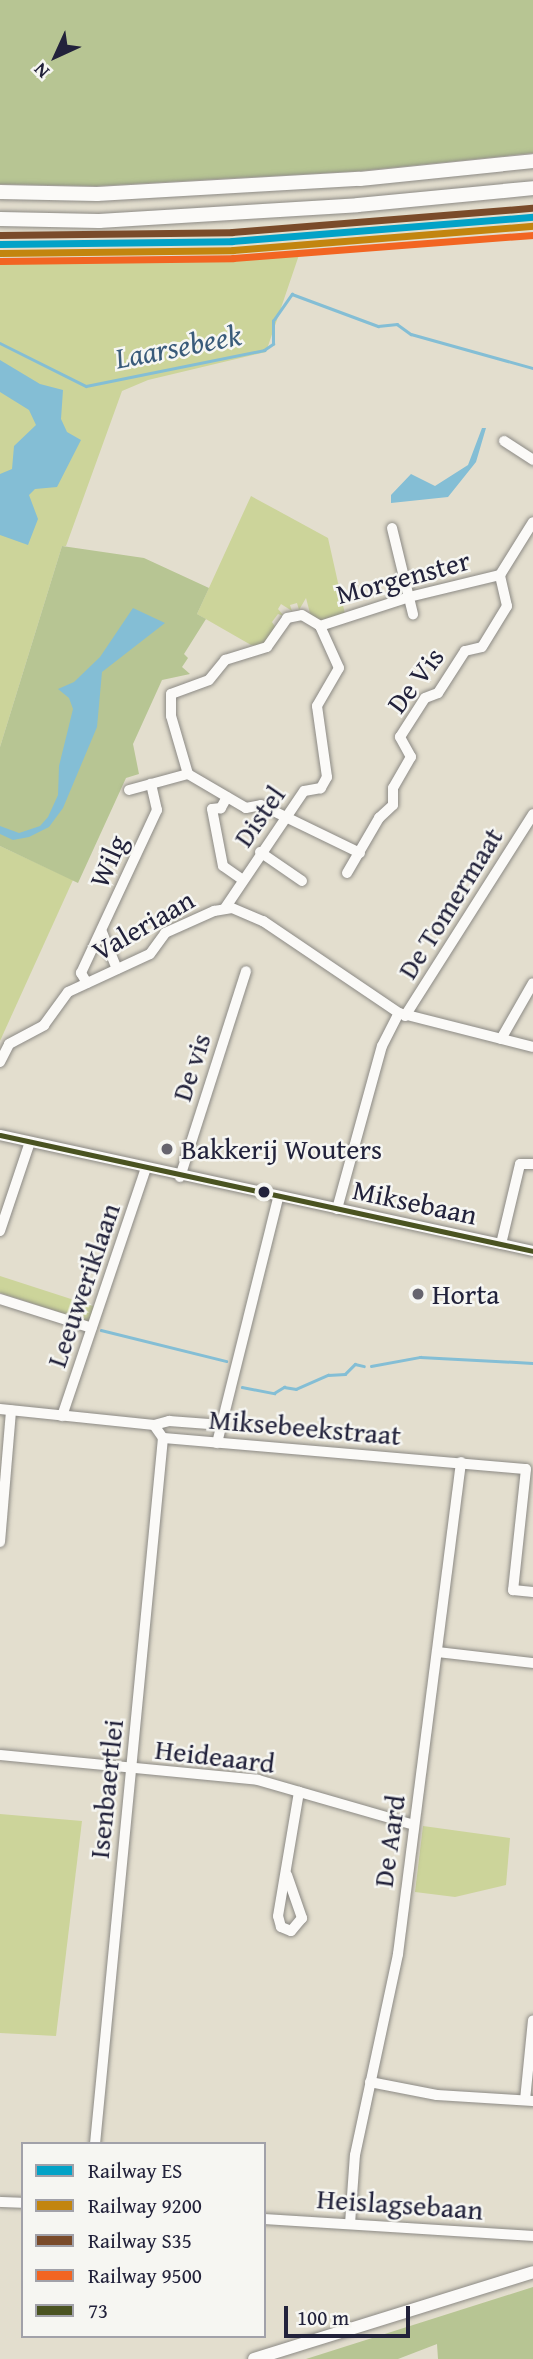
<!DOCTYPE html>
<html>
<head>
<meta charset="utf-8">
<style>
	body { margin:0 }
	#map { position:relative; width:533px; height:2359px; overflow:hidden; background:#e3dece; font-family:"Gentium Book Plus",serif }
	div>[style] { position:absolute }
	.green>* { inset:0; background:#ccd49a; transform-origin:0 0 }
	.forest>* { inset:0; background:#b7c593 }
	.water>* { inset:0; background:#84bed5 }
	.stream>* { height:2.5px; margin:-1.25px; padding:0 1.25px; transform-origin:1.25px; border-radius:1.25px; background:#84bed5 }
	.roads { filter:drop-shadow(0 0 2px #8c8a85) drop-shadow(0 0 2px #8c8a85) }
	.minor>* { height:10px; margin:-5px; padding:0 5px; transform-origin:5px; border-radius:5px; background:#fbfaf8 }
	.major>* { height:12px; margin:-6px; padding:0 6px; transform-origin:6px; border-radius:6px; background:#fbfaf8 }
	.highway>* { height:14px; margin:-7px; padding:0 7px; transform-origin:7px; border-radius:7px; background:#fbfaf8 }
	.bus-1>* { height:5px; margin:-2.5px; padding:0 2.5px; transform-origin:2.5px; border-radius:2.5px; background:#4a5321 }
	.rail-1>* { height:7px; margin:-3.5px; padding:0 3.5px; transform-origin:3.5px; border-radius:3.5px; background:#02a2c7 }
	.rail-2>* { height:7px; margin:-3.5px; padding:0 3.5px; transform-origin:3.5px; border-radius:3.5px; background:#c2850f }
	.rail-3>* { height:7px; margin:-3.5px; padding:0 3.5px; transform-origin:3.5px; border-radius:3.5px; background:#7a4b2a }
	.rail-4>* { height:7px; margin:-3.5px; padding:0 3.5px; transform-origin:3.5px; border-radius:3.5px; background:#f26522 }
	.dots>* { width:19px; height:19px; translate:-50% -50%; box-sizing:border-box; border:4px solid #f6f6f2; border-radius:50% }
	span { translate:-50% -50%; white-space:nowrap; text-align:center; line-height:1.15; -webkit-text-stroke:5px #f6f6f2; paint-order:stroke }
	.street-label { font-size:28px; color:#22223b }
	.poi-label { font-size:28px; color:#22223b }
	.left { translate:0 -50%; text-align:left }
	.water-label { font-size:30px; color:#395b7a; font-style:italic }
	.legend { position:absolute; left:21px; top:2142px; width:245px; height:196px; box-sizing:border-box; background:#f6f6f2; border:2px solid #a1a1a9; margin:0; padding:9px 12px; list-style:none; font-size:21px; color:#22223b }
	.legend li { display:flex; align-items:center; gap:14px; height:35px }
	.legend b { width:35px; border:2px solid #a1a1a9 }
	.north { position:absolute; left:21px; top:21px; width:70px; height:70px; -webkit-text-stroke:5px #f6f6f2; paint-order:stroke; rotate:225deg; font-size:19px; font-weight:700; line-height:28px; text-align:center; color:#22223b }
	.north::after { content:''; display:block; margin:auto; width:24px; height:32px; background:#22223b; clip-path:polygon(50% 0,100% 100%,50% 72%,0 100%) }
	.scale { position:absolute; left:284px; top:2306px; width:126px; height:32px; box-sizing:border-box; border:4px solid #22223b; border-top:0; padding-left:9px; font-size:21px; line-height:24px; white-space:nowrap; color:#22223b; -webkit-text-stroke:5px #f6f6f2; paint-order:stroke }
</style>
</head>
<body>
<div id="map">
	<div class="green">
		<div style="clip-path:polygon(299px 255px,266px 352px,148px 380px,122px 391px,66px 546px,62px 546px,0 747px,0 261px)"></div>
		<div style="clip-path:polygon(251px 496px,328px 538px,345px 614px,318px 622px,311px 617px,306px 598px,299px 610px,297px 603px,290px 605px,292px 611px,281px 604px,278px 609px,284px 616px,278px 614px,272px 622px,276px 628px,264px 647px,251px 645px,197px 614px)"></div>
		<div style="clip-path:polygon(0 846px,73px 880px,0 1041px)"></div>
		<div style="left:0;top:1276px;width:99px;height:16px;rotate:18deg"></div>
		<div style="clip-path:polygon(0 1814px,82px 1821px,56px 2036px,0 2033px)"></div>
		<div style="clip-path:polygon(423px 1826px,510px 1838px,506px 1885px,455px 1897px,415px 1892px)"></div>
	</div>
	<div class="forest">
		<div style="clip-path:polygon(0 0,533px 0,533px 153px,359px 171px,96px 186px,0 184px)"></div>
		<div style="clip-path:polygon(62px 546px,144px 558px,209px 588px,197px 614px,206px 619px,184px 654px,188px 658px,182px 667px,190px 674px,162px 680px,133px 744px,139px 774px,126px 778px,78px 883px,0 846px,0 747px)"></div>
		<div style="clip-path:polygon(533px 2287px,533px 2359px,438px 2359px,437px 2344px,398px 2359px,306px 2359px)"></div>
	</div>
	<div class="water">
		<div style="clip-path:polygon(0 360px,40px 384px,63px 390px,61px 419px,67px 432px,81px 440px,57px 487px,35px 489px,29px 495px,38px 519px,28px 545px,0 535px,0 474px,12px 469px,14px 446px,36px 425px,29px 410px,0 392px)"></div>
		<div style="clip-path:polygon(482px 428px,486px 428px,476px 462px,448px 497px,391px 503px,391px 495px,411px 474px,435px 486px,468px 465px)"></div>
		<div style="clip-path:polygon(133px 608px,165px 623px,102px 672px,97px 727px,63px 808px,49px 827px,29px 837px,13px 840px,0 834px,0 826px,19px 833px,40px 826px,48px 817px,58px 795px,59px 766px,73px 709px,69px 698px,58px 689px,74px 682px,100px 657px)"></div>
	</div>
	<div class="stream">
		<div style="left:0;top:343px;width:96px;rotate:26.6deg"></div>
		<div style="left:86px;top:386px;width:182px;rotate:-11.4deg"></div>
		<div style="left:264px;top:350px;width:11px;rotate:-34deg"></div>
		<div style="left:273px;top:344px;width:23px;rotate:-90deg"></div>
		<div style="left:273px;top:321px;width:33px;rotate:-55deg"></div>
		<div style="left:292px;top:294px;width:92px;rotate:20.4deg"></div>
		<div style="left:378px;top:326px;width:19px;rotate:-6deg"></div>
		<div style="left:397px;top:324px;width:17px;rotate:36deg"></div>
		<div style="left:411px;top:334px;width:127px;rotate:15.6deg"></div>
		<div style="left:101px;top:1330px;width:129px;rotate:13.9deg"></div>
		<div style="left:371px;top:1366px;width:50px;rotate:-10.4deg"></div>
		<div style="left:420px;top:1357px;width:113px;rotate:3deg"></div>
		<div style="left:242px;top:1387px;width:33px;rotate:11deg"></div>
		<div style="left:274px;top:1393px;width:12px;rotate:-31deg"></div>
		<div style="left:284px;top:1387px;width:12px;rotate:9deg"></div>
		<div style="left:296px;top:1389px;width:35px;rotate:-24deg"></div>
		<div style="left:328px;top:1375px;width:17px;rotate:-3deg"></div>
		<div style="left:345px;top:1374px;width:14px;rotate:-45deg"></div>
		<div style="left:355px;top:1364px;width:9px;rotate:13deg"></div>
	</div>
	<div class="roads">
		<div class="minor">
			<div style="left:504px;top:441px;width:35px;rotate:33deg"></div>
			<div style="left:392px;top:528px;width:89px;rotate:76.3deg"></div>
			<div style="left:320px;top:626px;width:94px;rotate:-18deg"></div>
			<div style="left:409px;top:597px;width:94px;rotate:-13.6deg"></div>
			<div style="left:188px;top:774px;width:60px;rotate:-106.3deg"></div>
			<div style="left:171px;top:716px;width:22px;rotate:-90deg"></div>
			<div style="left:171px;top:694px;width:40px;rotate:-20.2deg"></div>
			<div style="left:209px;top:680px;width:26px;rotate:-51deg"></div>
			<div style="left:225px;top:660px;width:44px;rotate:-17.2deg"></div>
			<div style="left:267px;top:647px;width:35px;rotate:-55deg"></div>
			<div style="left:287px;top:618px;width:15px;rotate:-11deg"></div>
			<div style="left:302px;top:615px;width:21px;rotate:31deg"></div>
			<div style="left:320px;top:626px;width:46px;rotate:65.7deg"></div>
			<div style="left:339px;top:668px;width:44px;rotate:120.1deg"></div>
			<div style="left:317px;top:706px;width:72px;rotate:82deg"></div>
			<div style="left:327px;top:777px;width:13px;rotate:119deg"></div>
			<div style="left:321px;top:788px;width:17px;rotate:170deg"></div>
			<div style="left:304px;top:791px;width:141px;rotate:124deg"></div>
			<div style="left:129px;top:790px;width:61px;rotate:-15.2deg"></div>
			<div style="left:188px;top:774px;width:67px;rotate:30.4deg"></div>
			<div style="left:246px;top:808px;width:15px;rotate:-11deg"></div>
			<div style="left:261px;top:805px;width:110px;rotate:25.9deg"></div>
			<div style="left:227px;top:797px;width:13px;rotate:119deg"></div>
			<div style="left:221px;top:808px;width:9px;rotate:174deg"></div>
			<div style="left:212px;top:809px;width:58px;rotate:79.1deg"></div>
			<div style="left:223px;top:866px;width:24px;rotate:35deg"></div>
			<div style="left:260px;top:852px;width:51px;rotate:34.6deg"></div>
			<div style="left:347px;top:873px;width:64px;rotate:-59.8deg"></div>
			<div style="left:379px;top:818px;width:19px;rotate:-43deg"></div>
			<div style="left:393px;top:805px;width:17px;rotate:-90deg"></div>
			<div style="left:393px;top:788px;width:36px;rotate:-60deg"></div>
			<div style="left:411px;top:757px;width:23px;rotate:-119deg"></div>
			<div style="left:400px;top:737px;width:46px;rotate:-57.3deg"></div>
			<div style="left:425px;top:698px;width:14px;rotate:-21deg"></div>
			<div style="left:438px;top:693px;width:50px;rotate:-57.3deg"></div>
			<div style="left:465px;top:651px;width:17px;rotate:-13deg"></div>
			<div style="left:482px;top:647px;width:48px;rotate:-58.6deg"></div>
			<div style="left:507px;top:606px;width:32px;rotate:-103deg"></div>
			<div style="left:500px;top:575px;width:62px;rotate:-58.1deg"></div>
			<div style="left:102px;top:932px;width:40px;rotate:68deg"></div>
			<div style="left:87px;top:983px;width:12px;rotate:-121deg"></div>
			<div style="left:81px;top:973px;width:180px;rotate:-65deg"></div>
			<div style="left:157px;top:810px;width:27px;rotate:-103deg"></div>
			<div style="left:405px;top:1016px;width:239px;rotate:-57.6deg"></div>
			<div style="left:501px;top:1039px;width:64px;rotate:-60.3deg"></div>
			<div style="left:0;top:1062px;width:20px;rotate:-63deg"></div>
			<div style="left:9px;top:1044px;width:40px;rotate:-28deg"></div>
			<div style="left:44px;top:1025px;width:41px;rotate:-54deg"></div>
			<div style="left:68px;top:992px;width:90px;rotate:-24.9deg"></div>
			<div style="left:150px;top:954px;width:26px;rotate:-54deg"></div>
			<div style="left:165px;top:933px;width:54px;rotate:-24.2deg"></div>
			<div style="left:214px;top:911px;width:18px;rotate:-9deg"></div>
			<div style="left:232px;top:908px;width:34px;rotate:23deg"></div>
			<div style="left:263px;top:921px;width:164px;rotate:34.1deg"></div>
			<div style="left:399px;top:1013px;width:138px;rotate:14.2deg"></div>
			<div style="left:0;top:1135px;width:545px;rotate:12.28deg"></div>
			<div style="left:180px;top:1177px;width:216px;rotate:-72.2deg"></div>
			<div style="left:337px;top:1209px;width:169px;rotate:-74.6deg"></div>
			<div style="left:382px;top:1046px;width:37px;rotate:-63deg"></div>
			<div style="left:0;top:1231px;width:94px;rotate:-71.4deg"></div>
			<div style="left:501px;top:1244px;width:82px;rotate:-76.6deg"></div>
			<div style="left:520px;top:1164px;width:13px"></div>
			<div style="left:0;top:1299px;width:96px;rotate:17.5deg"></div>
			<div style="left:0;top:1409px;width:155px;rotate:5.9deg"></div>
			<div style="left:154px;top:1425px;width:16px;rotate:-15deg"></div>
			<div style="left:169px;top:1421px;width:40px;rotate:4.3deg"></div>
			<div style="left:62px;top:1416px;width:262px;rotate:-71.3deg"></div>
			<div style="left:163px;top:1438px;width:364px;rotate:4.9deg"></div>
			<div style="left:526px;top:1469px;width:122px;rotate:96.1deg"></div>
			<div style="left:513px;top:1590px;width:20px;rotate:6deg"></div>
			<div style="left:217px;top:1443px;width:252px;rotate:-76deg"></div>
			<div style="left:0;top:1542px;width:132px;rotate:-85.2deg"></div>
			<div style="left:438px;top:1652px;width:96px;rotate:6.6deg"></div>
			<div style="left:0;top:1755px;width:259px;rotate:5.5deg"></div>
			<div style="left:258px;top:1780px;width:162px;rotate:16.1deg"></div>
			<div style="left:287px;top:1875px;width:46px;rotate:70.8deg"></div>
			<div style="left:302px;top:1918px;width:17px;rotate:130deg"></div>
			<div style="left:291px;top:1931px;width:11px;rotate:-158deg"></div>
			<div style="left:281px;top:1927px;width:11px;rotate:-105deg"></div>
			<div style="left:278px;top:1916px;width:126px;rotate:-80.4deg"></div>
			<div style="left:370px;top:2082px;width:68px;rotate:11deg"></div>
			<div style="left:437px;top:2095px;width:96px;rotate:3.6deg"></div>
			<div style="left:525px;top:2100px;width:80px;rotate:-84.3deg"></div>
			<div style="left:95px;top:2144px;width:709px;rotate:-84.5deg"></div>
			<div style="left:163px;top:1438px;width:16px;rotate:-125deg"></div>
			<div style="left:0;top:2202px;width:23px;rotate:2deg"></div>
			<div style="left:264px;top:2219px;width:270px;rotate:3.6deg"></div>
			<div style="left:350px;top:2224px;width:69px;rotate:-85.9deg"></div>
			<div style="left:355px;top:2155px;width:206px;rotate:-77.9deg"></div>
			<div style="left:398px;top:1954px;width:496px;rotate:-82.7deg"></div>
		</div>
		<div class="major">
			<div style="left:254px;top:2359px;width:292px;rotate:-17.3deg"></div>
		</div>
		<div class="highway">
			<div style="left:0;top:192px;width:97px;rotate:1.2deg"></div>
			<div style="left:97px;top:194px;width:263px;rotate:-3.3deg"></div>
			<div style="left:360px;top:179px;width:174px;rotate:-5.9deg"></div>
			<div style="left:0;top:219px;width:99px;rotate:1.2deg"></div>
			<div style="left:99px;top:221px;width:259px;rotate:-3.5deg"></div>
			<div style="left:358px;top:205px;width:176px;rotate:-5.5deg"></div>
		</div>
	</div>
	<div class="bus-1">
		<div style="left:0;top:1135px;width:545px;rotate:12.28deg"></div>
	</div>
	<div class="rail-1">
		<div style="left:0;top:244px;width:232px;rotate:-0.7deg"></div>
		<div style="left:232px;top:241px;width:302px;rotate:-4.6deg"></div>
	</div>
	<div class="rail-2">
		<div style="left:0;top:253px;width:233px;rotate:-0.7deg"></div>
		<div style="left:233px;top:250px;width:301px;rotate:-4.6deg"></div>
	</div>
	<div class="rail-3">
		<div style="left:0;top:235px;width:232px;rotate:-0.7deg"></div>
		<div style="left:232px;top:232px;width:301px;rotate:-4.6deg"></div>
	</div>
	<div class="rail-4">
		<div style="left:0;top:261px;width:233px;rotate:-0.7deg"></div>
		<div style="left:233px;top:258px;width:301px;rotate:-4.4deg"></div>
	</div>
	<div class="dots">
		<div style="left:167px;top:1149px;background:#66646e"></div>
		<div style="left:264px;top:1192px;background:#22223b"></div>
		<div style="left:418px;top:1294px;background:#66646e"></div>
	</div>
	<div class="street-label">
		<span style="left:403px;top:577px;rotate:-15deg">Morgenster</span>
		<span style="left:415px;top:680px;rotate:-53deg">De Vis</span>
		<span style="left:259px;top:816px;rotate:-55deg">Distel</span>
		<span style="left:108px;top:861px;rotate:-66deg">Wilg</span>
		<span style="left:450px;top:903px;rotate:-58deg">De Tomermaat</span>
		<span style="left:143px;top:925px;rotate:-30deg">Valeriaan</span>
		<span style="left:191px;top:1067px;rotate:-72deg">De vis</span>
		<span style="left:415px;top:1202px;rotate:12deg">Miksebaan</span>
		<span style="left:83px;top:1285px;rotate:-71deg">Leeuweriklaan</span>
		<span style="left:305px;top:1427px;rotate:5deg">Miksebeekstraat</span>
		<span style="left:215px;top:1756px;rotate:7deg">Heideaard</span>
		<span style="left:106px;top:1789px;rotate:-84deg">Isenbaertlei</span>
		<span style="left:389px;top:1841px;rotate:-82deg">De Aard</span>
		<span style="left:400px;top:2204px;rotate:4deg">Heislagsebaan</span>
	</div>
	<div class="poi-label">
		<span class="left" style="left:181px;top:1149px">Bakkerij Wouters</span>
		<span class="left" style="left:432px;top:1294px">Horta</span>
	</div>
	<div class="water-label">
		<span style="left:178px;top:346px;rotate:-11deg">Laarsebeek</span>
	</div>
	<ul class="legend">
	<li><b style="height:9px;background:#02a2c7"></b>Railway ES</li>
	<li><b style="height:9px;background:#c2850f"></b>Railway 9200</li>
	<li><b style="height:9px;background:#7a4b2a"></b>Railway S35</li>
	<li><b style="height:9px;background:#f26522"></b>Railway 9500</li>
	<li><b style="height:9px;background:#4a5321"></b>73</li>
	</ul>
	<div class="north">N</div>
	<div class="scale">100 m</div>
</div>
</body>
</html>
